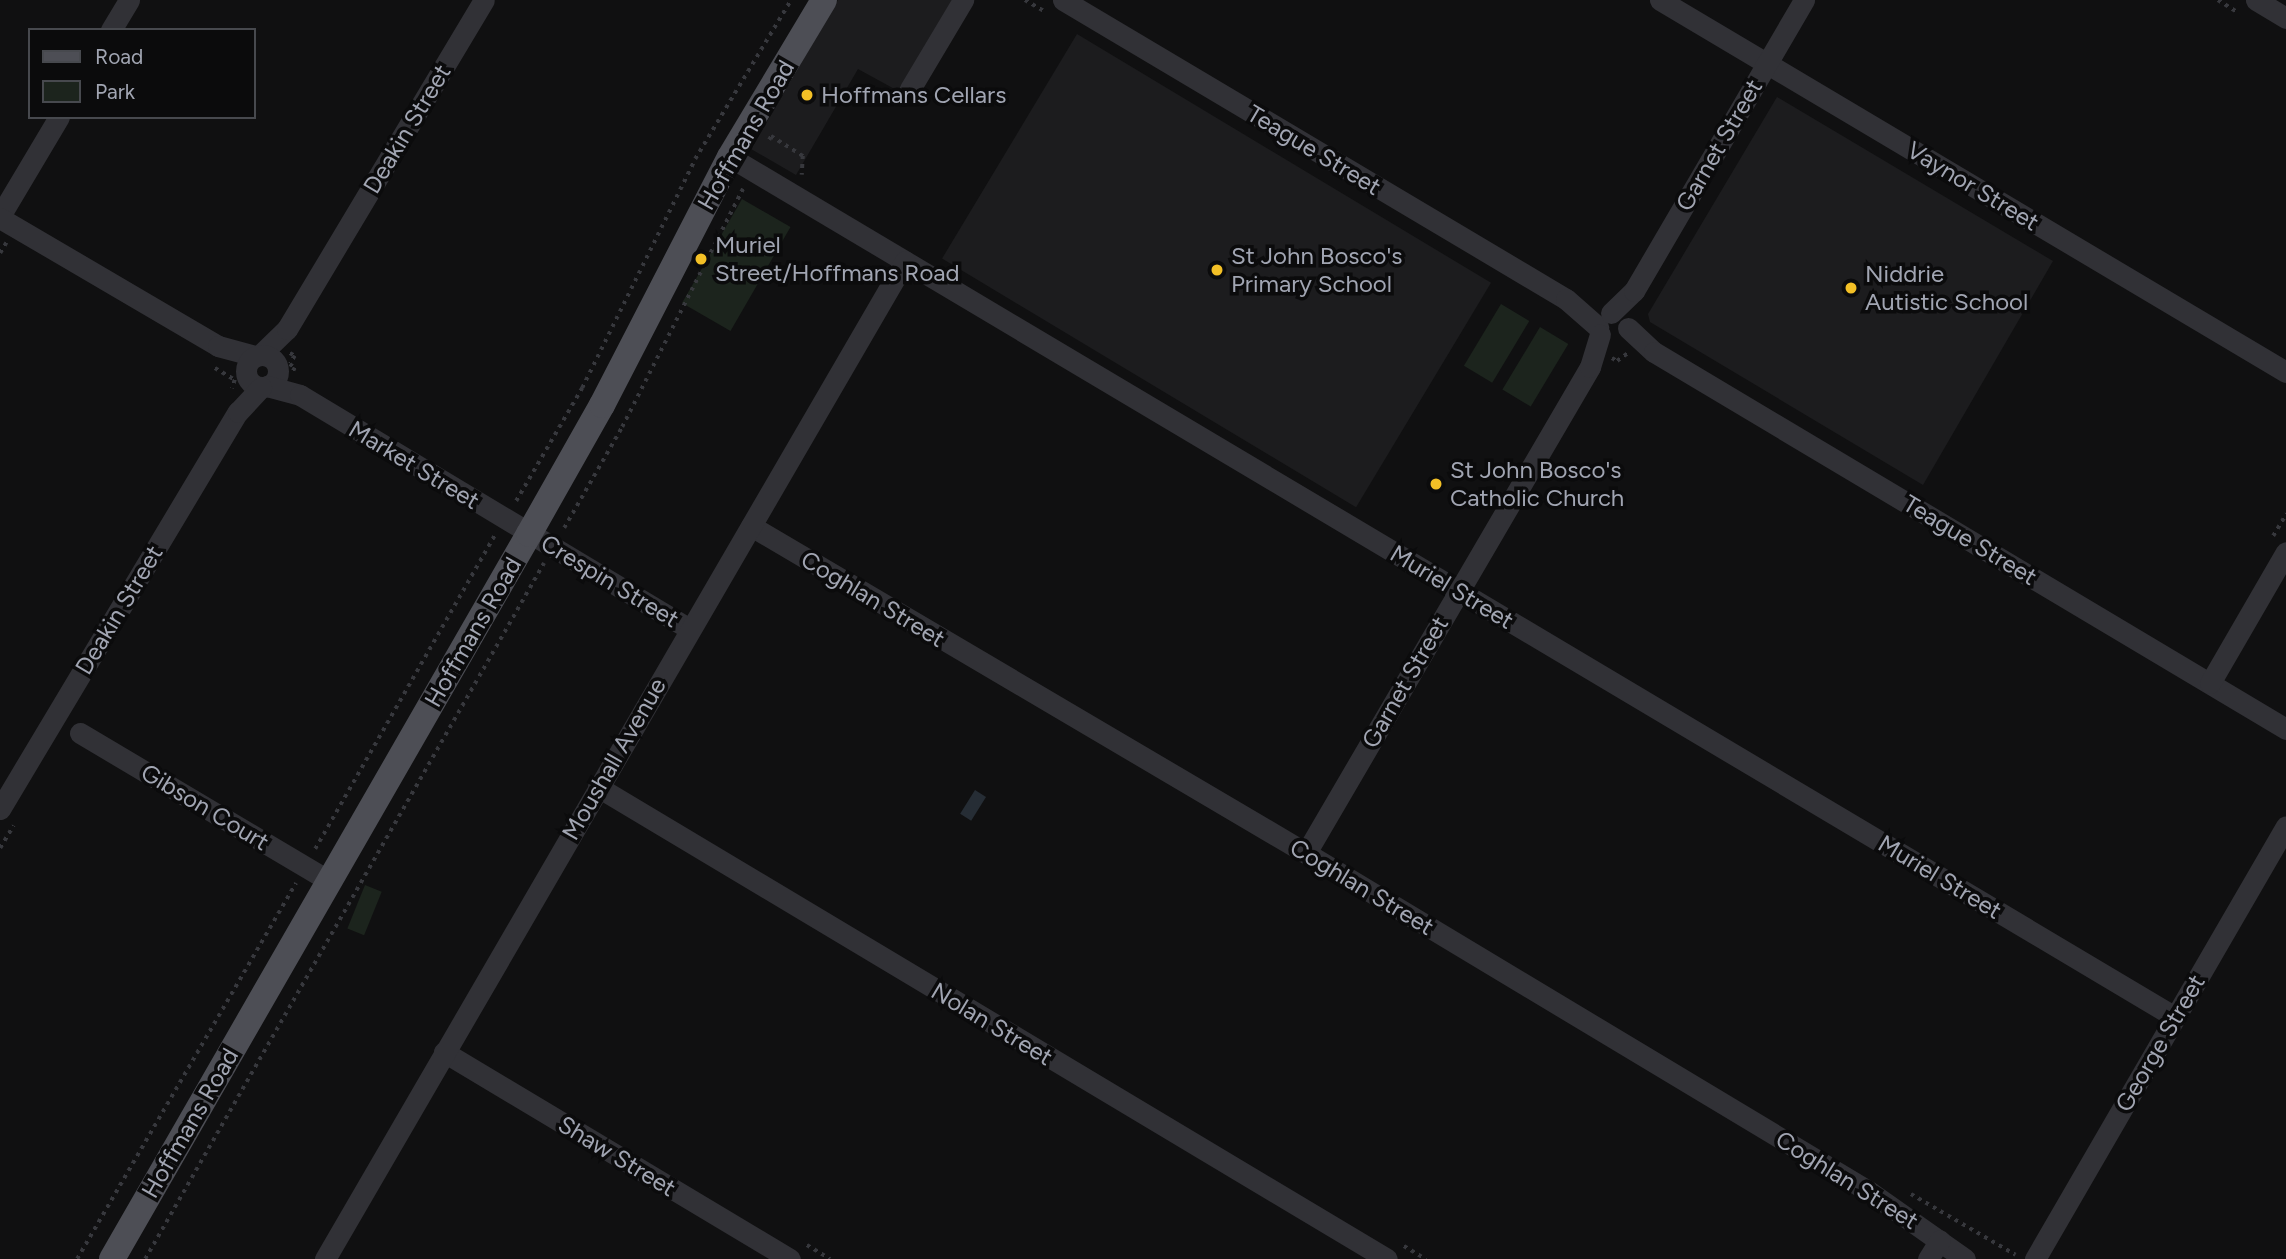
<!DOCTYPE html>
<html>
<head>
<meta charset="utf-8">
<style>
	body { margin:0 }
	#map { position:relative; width:2286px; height:1259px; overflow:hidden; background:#101011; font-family:Figtree,sans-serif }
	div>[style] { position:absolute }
	.built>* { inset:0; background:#1c1c1e; transform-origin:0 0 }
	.green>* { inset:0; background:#1c241d; transform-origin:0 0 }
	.water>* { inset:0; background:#262d35; transform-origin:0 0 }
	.path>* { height:3.5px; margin-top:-1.75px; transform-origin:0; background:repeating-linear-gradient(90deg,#37383d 0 3.5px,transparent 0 8.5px) }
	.minor>* { height:21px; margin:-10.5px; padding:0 10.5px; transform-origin:10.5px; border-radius:10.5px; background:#313136 }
	.minor>.ring { margin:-10.5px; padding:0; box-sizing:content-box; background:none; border:21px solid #313136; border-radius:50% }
	.major>* { height:26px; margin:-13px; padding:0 13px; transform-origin:13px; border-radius:13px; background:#4d4e55 }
	.dots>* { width:19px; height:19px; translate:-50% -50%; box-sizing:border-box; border:4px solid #0b0b0c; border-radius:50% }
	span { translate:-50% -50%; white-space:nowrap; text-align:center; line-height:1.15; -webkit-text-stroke:7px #0b0b0c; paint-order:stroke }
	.poi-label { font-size:24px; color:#a1a5b2 }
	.left { translate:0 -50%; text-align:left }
	.street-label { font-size:24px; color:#a1a5b2 }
	.legend { position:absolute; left:28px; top:28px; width:228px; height:91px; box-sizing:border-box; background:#0b0b0c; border:2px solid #47494e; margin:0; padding:9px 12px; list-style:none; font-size:21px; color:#a1a5b2 }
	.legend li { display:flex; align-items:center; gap:14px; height:35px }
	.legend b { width:35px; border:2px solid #47494e }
</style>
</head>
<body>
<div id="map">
	<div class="built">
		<div style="clip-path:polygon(838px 0,954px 0,900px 92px,858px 69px,796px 175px,751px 149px)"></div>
		<div style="left:1077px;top:34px;width:483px;height:262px;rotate:31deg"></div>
		<div style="clip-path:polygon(1777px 97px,2053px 261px,1923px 485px,1650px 322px,1648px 314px)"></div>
	</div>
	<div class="green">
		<div style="left:742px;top:199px;width:56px;height:120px;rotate:30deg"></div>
		<div style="left:1501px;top:304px;width:33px;height:72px;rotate:31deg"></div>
		<div style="left:1540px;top:327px;width:33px;height:73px;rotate:31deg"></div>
		<div style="left:365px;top:885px;width:18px;height:47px;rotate:22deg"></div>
	</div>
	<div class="water">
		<div style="left:975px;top:790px;width:13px;height:28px;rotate:32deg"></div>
	</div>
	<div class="path">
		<div style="left:1025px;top:0;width:24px;rotate:30deg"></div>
		<div style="left:2218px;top:0;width:25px;rotate:32deg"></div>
		<div style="left:769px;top:140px;width:4px;rotate:-63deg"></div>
		<div style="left:771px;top:136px;width:38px;rotate:32deg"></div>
		<div style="left:803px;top:156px;width:19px;rotate:93deg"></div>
		<div style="left:0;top:253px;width:12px;rotate:-59deg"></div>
		<div style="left:290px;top:353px;width:6px;rotate:31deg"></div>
		<div style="left:295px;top:356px;width:9px;rotate:122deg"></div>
		<div style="left:290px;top:364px;width:6px;rotate:39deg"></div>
		<div style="left:295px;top:368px;width:4px;rotate:117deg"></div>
		<div style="left:1612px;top:358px;width:6px;rotate:31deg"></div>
		<div style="left:1617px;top:361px;width:14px;rotate:-36deg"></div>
		<div style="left:215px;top:368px;width:23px;rotate:31deg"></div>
		<div style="left:235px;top:380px;width:9px;rotate:108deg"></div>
		<div style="left:516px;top:501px;width:131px;rotate:-59.7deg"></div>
		<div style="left:582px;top:388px;width:255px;rotate:-63.7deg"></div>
		<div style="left:695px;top:159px;width:186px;rotate:-58.9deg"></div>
		<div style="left:564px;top:528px;width:116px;rotate:-60.1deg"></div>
		<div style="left:622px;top:427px;width:267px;rotate:-63.1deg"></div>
		<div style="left:2273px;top:536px;width:26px;rotate:-59deg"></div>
		<div style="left:0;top:848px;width:26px;rotate:-59deg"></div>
		<div style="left:315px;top:849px;width:362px;rotate:-60.2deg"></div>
		<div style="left:1911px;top:1194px;width:121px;rotate:30.2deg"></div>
		<div style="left:807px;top:1245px;width:27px;rotate:31deg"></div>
		<div style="left:1404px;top:1246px;width:26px;rotate:31deg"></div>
		<div style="left:77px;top:1259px;width:435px;rotate:-59.8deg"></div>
		<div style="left:145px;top:1259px;width:802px;rotate:-60.18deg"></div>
	</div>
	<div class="minor">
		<div style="left:1063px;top:0;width:585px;rotate:30.73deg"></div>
		<div style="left:1566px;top:299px;width:43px;rotate:41.2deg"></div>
		<div style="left:1660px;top:0;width:728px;rotate:30.72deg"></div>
		<div style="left:2256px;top:0;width:35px;rotate:31deg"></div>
		<div style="left:111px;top:30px;width:35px;rotate:-59deg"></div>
		<div style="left:910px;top:89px;width:104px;rotate:-59.2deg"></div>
		<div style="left:730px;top:157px;width:1682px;rotate:30.76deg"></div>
		<div style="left:0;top:216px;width:115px;rotate:-59.2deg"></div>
		<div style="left:0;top:218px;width:253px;rotate:30.4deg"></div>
		<div style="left:218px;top:346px;width:38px;rotate:15deg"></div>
		<div style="left:1611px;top:313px;width:32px;rotate:-44deg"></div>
		<div style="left:1634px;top:291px;width:337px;rotate:-59.7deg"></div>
		<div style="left:1628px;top:328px;width:35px;rotate:43deg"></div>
		<div style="left:1654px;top:352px;width:736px;rotate:30.82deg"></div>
		<div style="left:260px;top:355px;width:37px;rotate:-44deg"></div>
		<div style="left:287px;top:329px;width:383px;rotate:-59.1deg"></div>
		<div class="ring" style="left:246px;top:355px;width:11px;height:11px"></div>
		<div style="left:267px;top:386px;width:34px;rotate:15deg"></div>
		<div style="left:300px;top:395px;width:455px;rotate:31deg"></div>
		<div style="left:751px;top:526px;width:644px;rotate:30.51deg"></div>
		<div style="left:1306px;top:853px;width:658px;rotate:31.01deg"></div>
		<div style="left:1870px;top:1192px;width:116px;rotate:35.2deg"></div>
		<div style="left:2210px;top:683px;width:151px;rotate:-59.9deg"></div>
		<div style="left:80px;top:733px;width:290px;rotate:30.7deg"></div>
		<div style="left:598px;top:787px;width:919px;rotate:30.89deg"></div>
		<div style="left:0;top:809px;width:463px;rotate:-59.1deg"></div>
		<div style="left:238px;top:412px;width:34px;rotate:-47deg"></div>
		<div style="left:1306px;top:853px;width:563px;rotate:-59.7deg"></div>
		<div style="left:1590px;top:367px;width:34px;rotate:-73deg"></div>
		<div style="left:444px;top:1052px;width:403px;rotate:30.9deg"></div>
		<div style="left:325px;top:1259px;width:1154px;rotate:-59.84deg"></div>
		<div style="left:1928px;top:1259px;width:22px;rotate:-58deg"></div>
		<div style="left:2035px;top:1259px;width:500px;rotate:-59.9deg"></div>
	</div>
	<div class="major">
		<div style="left:112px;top:1259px;width:836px;rotate:-60.09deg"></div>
		<div style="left:529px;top:534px;width:148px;rotate:-60.5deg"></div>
		<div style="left:602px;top:405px;width:279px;rotate:-62.7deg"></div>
		<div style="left:730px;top:157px;width:183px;rotate:-59.1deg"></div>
	</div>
	<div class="dots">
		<div style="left:807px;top:95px;background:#f3c026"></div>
		<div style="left:701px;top:259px;background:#f3c026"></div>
		<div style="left:1217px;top:270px;background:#f3c026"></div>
		<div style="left:1851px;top:288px;background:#f3c026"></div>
		<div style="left:1436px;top:484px;background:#f3c026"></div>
	</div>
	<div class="poi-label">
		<span class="left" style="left:821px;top:95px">Hoffmans Cellars</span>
		<span class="left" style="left:715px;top:259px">Muriel<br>Street/Hoffmans Road</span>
		<span class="left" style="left:1231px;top:270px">St John Bosco's<br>Primary School</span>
		<span class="left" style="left:1865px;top:288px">Niddrie<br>Autistic School</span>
		<span class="left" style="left:1450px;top:484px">St John Bosco's<br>Catholic Church</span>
	</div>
	<div class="street-label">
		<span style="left:407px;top:129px;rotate:-59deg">Deakin Street</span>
		<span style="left:746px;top:135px;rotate:-60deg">Hoffmans Road</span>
		<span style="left:1719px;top:145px;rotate:-60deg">Garnet Street</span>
		<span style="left:1314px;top:150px;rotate:31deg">Teague Street</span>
		<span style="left:1973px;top:186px;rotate:31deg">Vaynor Street</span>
		<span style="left:414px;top:465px;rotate:31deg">Market Street</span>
		<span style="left:1970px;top:540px;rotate:31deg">Teague Street</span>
		<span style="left:610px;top:581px;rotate:31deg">Crespin Street</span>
		<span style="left:1452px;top:587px;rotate:31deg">Muriel Street</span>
		<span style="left:873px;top:599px;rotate:31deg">Coghlan Street</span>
		<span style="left:119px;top:610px;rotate:-59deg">Deakin Street</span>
		<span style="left:473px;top:632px;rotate:-60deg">Hoffmans Road</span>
		<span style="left:1405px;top:682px;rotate:-60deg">Garnet Street</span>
		<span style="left:614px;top:759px;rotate:-60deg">Moushall Avenue</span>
		<span style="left:205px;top:807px;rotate:31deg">Gibson Court</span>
		<span style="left:1940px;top:877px;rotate:31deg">Muriel Street</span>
		<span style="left:1362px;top:887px;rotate:31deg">Coghlan Street</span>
		<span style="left:992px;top:1024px;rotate:31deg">Nolan Street</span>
		<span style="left:2160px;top:1043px;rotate:-60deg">George Street</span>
		<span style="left:190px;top:1123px;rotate:-60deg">Hoffmans Road</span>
		<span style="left:617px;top:1156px;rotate:31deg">Shaw Street</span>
		<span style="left:1847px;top:1180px;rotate:32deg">Coghlan Street</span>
	</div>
	<ul class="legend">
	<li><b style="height:9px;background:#4d4e55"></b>Road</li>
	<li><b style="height:19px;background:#1c241d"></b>Park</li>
	</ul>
</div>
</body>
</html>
